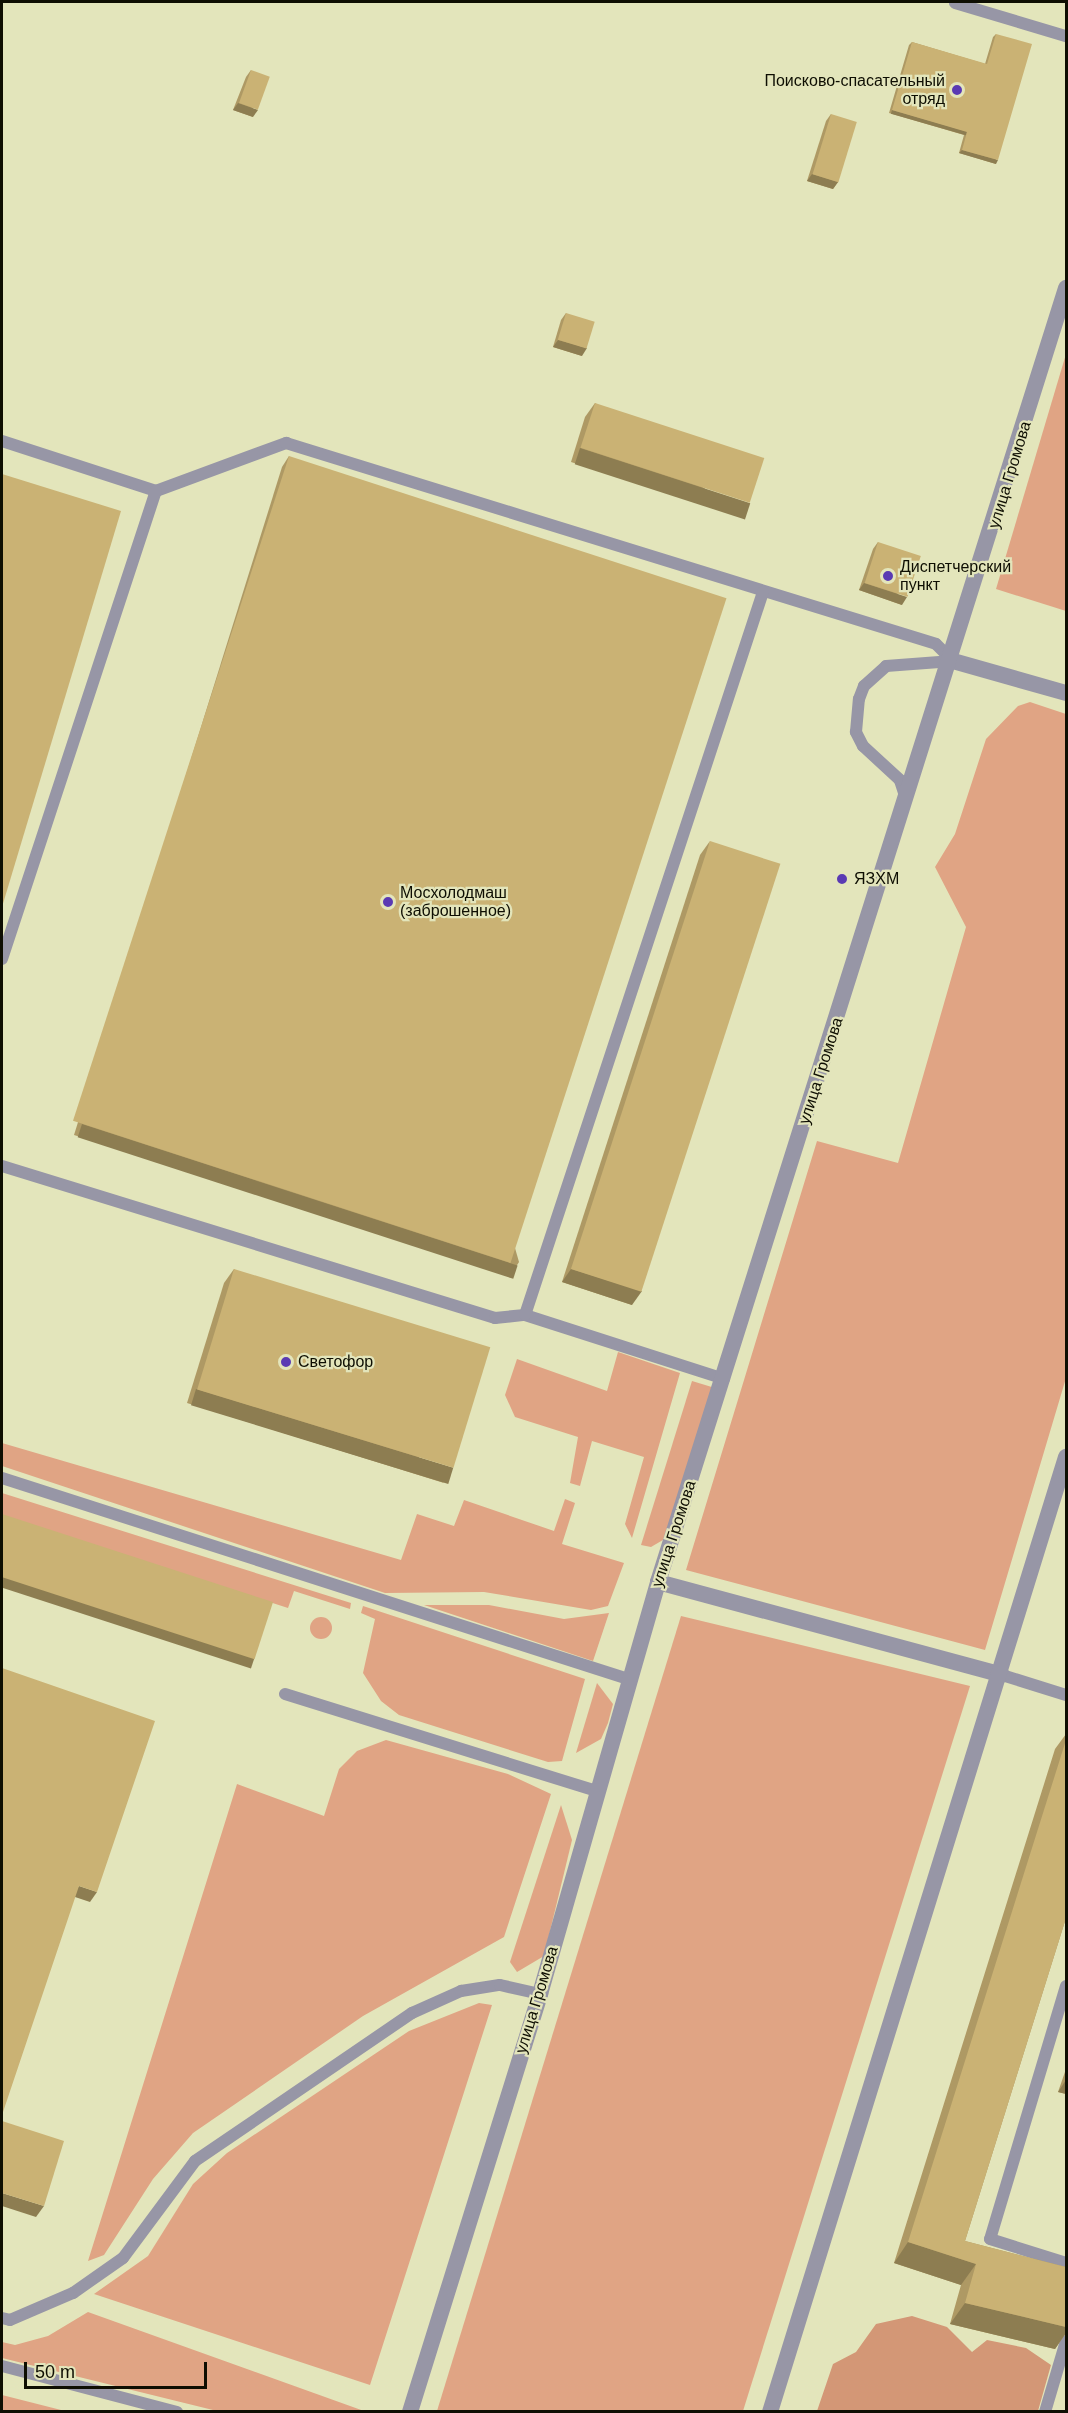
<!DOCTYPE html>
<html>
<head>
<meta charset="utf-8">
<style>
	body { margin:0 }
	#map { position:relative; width:1068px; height:2413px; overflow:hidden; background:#e3e5bb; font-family:Helvetica,sans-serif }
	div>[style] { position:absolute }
	.green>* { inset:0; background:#e0a484 }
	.round { border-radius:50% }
	.forest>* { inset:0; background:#d39776 }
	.service>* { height:12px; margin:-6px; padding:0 6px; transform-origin:6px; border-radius:6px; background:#9796a6 }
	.minor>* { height:16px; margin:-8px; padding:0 8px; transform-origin:8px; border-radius:8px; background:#9796a6 }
	.tertiary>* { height:16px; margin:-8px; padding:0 8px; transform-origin:8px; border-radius:8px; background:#9796a6 }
	.wall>* { inset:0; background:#ae9964 }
	.shaded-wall>* { inset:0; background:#8d7d51; transform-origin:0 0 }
	.building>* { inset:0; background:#cab274; transform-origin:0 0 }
	.dots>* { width:16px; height:16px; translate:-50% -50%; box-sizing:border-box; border:3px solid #e3e5bb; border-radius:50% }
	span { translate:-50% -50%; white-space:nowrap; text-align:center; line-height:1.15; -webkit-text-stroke:4.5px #e3e5bb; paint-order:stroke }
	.poi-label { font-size:16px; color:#0e0e02 }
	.right { translate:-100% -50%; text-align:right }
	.left { translate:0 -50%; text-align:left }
	.street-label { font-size:16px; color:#0e0e02 }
	.frame { position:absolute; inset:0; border:3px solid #0e0e02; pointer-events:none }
	.scale { position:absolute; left:24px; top:2362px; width:183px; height:27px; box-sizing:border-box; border:3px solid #0e0e02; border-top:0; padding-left:8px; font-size:18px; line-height:21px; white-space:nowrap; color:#0e0e02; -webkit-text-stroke:4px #e3e5bb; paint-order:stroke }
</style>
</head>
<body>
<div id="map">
	<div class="green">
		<div style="clip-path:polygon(1066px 354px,1066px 611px,996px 589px)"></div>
		<div style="clip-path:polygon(1030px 702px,1066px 714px,1066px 1378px,985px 1650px,686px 1570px,817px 1141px,898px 1163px,966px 927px,935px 867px,955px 834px,986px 739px,1018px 706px)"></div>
		<div style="clip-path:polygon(618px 1352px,680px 1373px,632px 1538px,625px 1524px,644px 1457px,592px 1441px,580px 1486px,570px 1483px,578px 1437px,515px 1417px,505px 1395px,517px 1359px,607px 1391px)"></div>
		<div style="clip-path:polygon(692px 1381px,715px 1388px,668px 1537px,651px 1547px,641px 1545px)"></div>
		<div style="clip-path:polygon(2px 1443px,401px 1560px,417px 1514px,454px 1526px,464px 1500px,554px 1531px,565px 1499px,575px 1503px,562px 1544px,624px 1563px,608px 1606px,591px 1610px,484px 1592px,385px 1593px,2px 1466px)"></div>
		<div style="clip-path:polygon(2px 1493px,351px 1603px,350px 1609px,294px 1591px,288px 1608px,2px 1516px)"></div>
		<div style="clip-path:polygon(424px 1605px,489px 1605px,564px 1619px,609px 1613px,593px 1661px)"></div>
		<div style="clip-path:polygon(363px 1606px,585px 1679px,562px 1761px,548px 1762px,399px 1715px,381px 1701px,363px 1673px,375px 1619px,361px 1613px)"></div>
		<div style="clip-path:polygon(681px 1616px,970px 1686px,743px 2411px,437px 2411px)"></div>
		<div class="round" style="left:310px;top:1617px;width:22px;height:22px"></div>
		<div style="clip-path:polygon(597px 1683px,613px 1704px,608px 1723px,601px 1739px,576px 1753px)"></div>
		<div style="clip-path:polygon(386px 1740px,508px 1774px,551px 1794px,504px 1937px,363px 2016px,193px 2133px,153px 2179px,104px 2255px,88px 2261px,237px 1784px,324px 1816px,339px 1769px,357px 1751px)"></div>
		<div style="clip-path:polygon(561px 1805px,572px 1840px,544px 1956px,517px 1972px,510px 1962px)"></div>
		<div style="clip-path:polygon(479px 2003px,492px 2005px,370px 2385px,94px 2294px,148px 2256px,193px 2184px,227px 2153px,409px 2031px)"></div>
		<div style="clip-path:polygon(88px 2312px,364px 2411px,217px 2411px,2px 2358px,2px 2342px,15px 2345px,48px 2336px)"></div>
		<div style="clip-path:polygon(2px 2395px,65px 2411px,2px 2411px)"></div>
	</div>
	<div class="forest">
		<div style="clip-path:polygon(912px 2316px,947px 2327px,972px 2352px,987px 2340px,1026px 2348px,1051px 2365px,1038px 2411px,817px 2411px,833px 2364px,856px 2352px,876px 2324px)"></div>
	</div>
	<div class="service">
		<div style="left:955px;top:3px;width:116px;rotate:16.6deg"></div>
		<div style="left:2px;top:441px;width:162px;rotate:18deg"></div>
		<div style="left:156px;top:491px;width:139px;rotate:-20.3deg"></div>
		<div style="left:286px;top:443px;width:680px;rotate:17.18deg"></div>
		<div style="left:936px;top:644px;width:24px;rotate:45deg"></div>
		<div style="left:906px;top:799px;width:20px;rotate:-108deg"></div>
		<div style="left:900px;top:780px;width:50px;rotate:-137.4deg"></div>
		<div style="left:863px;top:746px;width:16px;rotate:-117deg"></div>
		<div style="left:856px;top:732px;width:33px;rotate:-85deg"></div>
		<div style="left:859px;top:699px;width:14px;rotate:-69deg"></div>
		<div style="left:864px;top:686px;width:30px;rotate:-42deg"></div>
		<div style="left:886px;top:666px;width:67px;rotate:-4.3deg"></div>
		<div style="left:2px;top:959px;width:493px;rotate:-71.8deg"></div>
		<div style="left:2px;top:1166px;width:516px;rotate:17.14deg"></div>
		<div style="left:495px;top:1318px;width:30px;rotate:-6deg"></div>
		<div style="left:525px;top:1315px;width:209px;rotate:17.8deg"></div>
		<div style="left:525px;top:1315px;width:761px;rotate:-71.78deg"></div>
		<div style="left:2px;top:1478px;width:661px;rotate:17.8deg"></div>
		<div style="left:1002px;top:1675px;width:67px;rotate:17.4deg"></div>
		<div style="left:285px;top:1694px;width:329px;rotate:17.3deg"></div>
		<div style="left:1066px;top:1986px;width:264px;rotate:106.7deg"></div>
		<div style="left:990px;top:2239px;width:80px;rotate:17.5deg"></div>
		<div style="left:2px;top:2318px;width:8px;rotate:14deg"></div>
		<div style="left:10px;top:2320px;width:69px;rotate:-23.2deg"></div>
		<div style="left:73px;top:2293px;width:61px;rotate:-35deg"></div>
		<div style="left:123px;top:2258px;width:121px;rotate:-53.4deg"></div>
		<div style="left:195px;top:2161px;width:263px;rotate:-34.3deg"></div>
		<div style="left:412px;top:2013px;width:54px;rotate:-24.2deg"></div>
		<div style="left:461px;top:1991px;width:39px;rotate:-9deg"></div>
		<div style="left:500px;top:1985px;width:41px;rotate:12.7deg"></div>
		<div style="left:2px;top:2366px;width:181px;rotate:14.7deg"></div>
		<div style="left:1045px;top:2412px;width:74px;rotate:-73.5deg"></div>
	</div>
	<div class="minor">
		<div style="left:658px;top:1582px;width:356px;rotate:15.1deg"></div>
	</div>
	<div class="tertiary">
		<div style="left:953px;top:661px;width:117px;rotate:15.8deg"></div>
		<div style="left:410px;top:2412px;width:438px;rotate:-72.7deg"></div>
		<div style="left:540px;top:1994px;width:429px;rotate:-74deg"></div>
		<div style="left:658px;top:1582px;width:1357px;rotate:-72.5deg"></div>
		<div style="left:770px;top:2412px;width:1000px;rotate:-72.78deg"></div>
	</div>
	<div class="wall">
		<div style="clip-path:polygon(996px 34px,996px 164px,959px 153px,964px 135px,889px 113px,909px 45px,912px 42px,985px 64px,993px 37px)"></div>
		<div style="clip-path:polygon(251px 70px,253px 117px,233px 110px,246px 77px)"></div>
		<div style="clip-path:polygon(831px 114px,838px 182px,833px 189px,807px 181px,826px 121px)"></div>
		<div style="clip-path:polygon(566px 313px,582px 356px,553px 347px,561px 320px)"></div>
		<div style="clip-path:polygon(595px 403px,740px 516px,571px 462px,585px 417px)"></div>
		<div style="clip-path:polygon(289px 456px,519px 1262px,512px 1273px,74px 1135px,282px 467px)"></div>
		<div style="clip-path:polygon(878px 542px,902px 605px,859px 590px,873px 549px)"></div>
		<div style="clip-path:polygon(710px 841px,632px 1305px,562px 1282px,700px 855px)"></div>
		<div style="clip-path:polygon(234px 1269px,444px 1483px,187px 1403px,224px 1283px)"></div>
		<div style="clip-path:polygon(1066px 1734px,1066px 1918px,965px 2241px,1066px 2267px,1066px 2333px,1055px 2349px,950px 2324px,961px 2285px,894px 2263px,1055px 1749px)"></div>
		<div style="clip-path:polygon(1066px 2069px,1066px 2094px,1058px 2092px)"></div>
	</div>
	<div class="shaded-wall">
		<div style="clip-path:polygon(238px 103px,258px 110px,253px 117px,233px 110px)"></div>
		<div style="left:892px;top:110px;width:78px;height:4px;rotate:16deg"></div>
		<div style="clip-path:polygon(962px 150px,998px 160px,996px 164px,959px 153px)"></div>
		<div style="clip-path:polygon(812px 174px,838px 182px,833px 189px,807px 181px)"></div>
		<div style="clip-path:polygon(558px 340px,587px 348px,582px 356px,553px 347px)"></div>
		<div style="left:580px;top:448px;width:179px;height:17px;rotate:18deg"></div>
		<div style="clip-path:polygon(864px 583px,907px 597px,902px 605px,859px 590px)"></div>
		<div style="left:82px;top:1124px;width:458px;height:14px;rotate:18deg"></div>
		<div style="clip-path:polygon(571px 1269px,642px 1291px,632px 1305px,562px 1282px)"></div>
		<div style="left:196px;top:1389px;width:269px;height:17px;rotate:17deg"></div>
		<div style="left:2px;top:1574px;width:266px;height:13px;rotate:18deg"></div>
		<div style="clip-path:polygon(79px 1886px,97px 1892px,90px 1902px,72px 1896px)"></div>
		<div style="clip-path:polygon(1066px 2080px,1066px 2094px,1058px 2092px)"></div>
		<div style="clip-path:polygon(2px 2193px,44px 2206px,36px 2217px,2px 2206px)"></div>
		<div style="clip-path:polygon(908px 2242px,976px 2264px,961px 2285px,894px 2263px)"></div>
		<div style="clip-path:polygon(965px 2303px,1066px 2327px,1066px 2333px,1055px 2349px,950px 2324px)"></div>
	</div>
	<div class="building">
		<div style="clip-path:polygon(996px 34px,1032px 44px,998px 160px,962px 150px,967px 132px,892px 110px,912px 42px,987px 64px)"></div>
		<div style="left:251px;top:70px;width:20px;height:35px;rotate:20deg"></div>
		<div style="left:831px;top:114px;width:27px;height:63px;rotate:17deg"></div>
		<div style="left:566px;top:313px;width:30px;height:28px;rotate:17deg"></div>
		<div style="left:595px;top:403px;width:178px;height:47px;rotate:18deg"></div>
		<div style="left:289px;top:456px;width:460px;height:699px;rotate:18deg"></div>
		<div style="clip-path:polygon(2px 474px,121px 511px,2px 907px)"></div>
		<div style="left:878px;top:542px;width:45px;height:43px;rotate:18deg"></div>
		<div style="left:710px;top:841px;width:74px;height:450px;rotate:18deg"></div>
		<div style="left:234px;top:1269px;width:268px;height:126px;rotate:17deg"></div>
		<div style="left:2px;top:1514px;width:285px;height:60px;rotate:18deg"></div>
		<div style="clip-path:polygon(2px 1668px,155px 1721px,97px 1892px,79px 1886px,2px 2115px)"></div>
		<div style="clip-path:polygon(1066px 1740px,1066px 1918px,965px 2241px,1066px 2267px,1066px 2327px,965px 2303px,976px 2264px,908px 2242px)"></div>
		<div style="clip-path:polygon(2px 2121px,64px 2141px,44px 2206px,2px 2193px)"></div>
	</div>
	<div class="dots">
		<div style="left:957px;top:90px;background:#5a3ab3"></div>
		<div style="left:888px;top:576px;background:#5a3ab3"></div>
		<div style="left:842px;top:879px;background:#5a3ab3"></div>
		<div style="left:388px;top:902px;background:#5a3ab3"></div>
		<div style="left:286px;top:1362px;background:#5a3ab3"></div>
	</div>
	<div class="poi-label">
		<span class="right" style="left:945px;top:90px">Поисково-спасательный<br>отряд</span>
		<span class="left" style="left:900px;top:576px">Диспетчерский<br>пункт</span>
		<span class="left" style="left:854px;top:879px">ЯЗХМ</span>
		<span class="left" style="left:400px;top:902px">Мосхолодмаш<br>(заброшенное)</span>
		<span class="left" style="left:298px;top:1362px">Светофор</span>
	</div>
	<div class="street-label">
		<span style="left:1010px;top:475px;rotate:-73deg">улица Громова</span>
		<span style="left:821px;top:1071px;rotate:-72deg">улица Громова</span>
		<span style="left:674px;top:1534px;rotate:-72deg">улица Громова</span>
		<span style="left:537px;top:2000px;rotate:-73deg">улица Громова</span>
	</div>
	<div class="frame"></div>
	<div class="scale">50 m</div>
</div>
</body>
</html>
